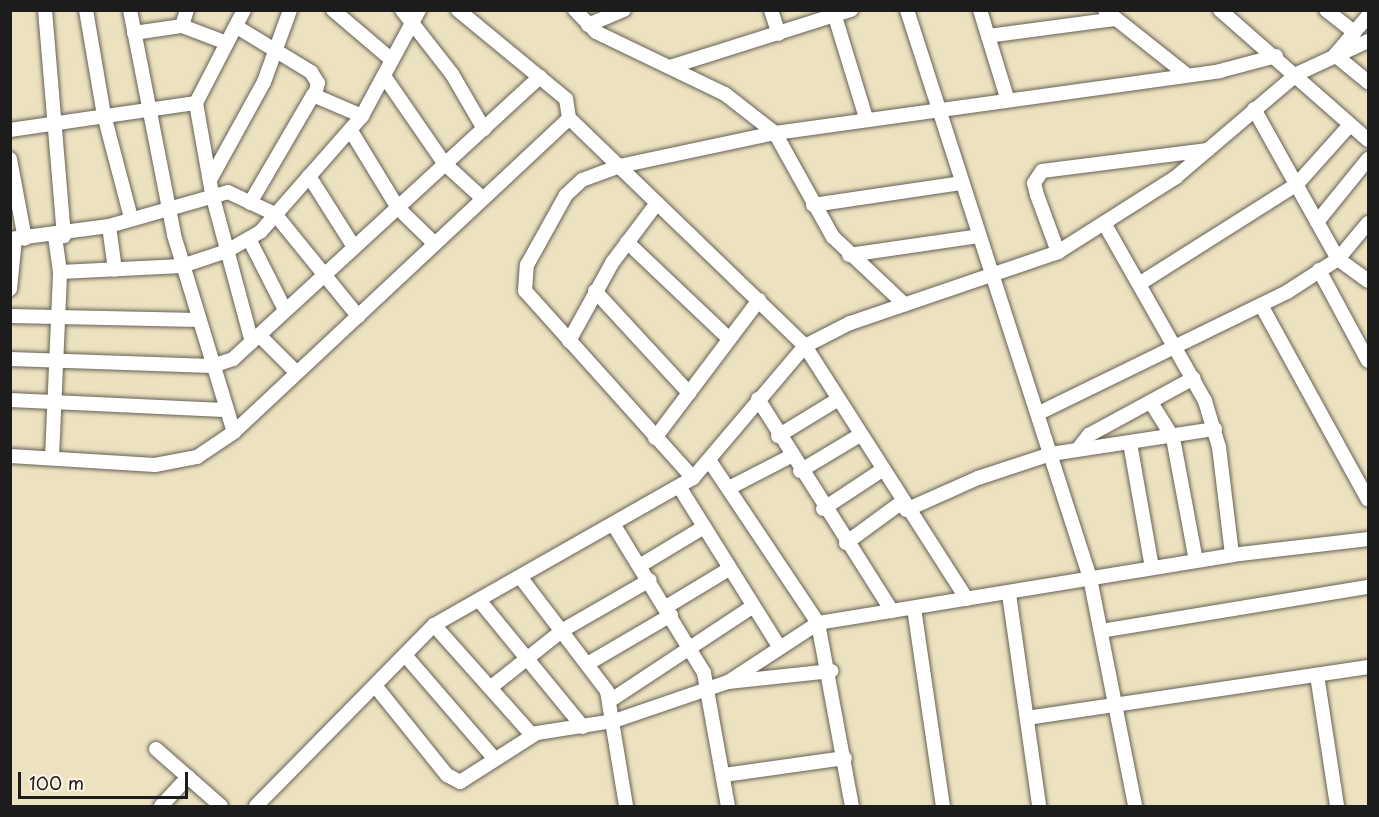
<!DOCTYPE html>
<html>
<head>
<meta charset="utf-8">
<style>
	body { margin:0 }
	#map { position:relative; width:1379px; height:817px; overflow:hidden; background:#ede2c0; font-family:"Playpen Sans",sans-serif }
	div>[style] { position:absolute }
	.roads { filter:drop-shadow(0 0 2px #656155) drop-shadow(0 0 2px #656155) }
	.minor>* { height:14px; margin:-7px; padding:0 7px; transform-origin:7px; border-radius:7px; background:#fff }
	span { translate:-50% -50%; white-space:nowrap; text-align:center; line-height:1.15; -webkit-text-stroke:5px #fcf5e5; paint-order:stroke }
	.frame { position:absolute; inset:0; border:12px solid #1c1c1c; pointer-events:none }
	.scale { position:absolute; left:18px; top:772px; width:170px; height:27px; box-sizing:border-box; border:3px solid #1c1c1c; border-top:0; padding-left:8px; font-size:18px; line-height:21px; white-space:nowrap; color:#1c1c1c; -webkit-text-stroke:4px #fcf5e5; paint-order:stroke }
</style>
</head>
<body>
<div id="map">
	<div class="roads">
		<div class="minor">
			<div style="left:45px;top:10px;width:227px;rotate:85.2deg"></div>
			<div style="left:86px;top:10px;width:107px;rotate:80.3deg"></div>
			<div style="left:104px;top:115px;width:106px;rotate:75.3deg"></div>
			<div style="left:130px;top:10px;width:229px;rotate:78.9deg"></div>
			<div style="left:174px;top:235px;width:206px;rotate:73.1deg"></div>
			<div style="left:244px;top:10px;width:105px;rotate:117.3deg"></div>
			<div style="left:196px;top:103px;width:92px;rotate:80deg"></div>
			<div style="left:212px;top:194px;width:153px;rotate:74.9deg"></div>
			<div style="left:333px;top:10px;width:77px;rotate:40.3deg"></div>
			<div style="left:402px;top:10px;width:81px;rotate:52deg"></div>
			<div style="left:452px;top:74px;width:64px;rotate:59.8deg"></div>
			<div style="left:575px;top:10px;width:30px;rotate:46deg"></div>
			<div style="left:596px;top:32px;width:143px;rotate:25.7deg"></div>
			<div style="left:725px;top:94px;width:63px;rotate:38deg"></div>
			<div style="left:775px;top:133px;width:119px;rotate:60.9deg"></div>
			<div style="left:833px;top:237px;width:98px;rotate:43.3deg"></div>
			<div style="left:771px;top:10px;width:25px;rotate:72deg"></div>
			<div style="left:833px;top:10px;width:113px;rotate:73deg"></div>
			<div style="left:907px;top:10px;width:597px;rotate:72.14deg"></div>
			<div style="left:1090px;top:578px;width:232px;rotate:78.8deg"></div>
			<div style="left:980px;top:10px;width:92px;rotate:72.9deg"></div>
			<div style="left:1105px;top:10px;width:105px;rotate:38.4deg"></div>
			<div style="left:1220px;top:10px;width:197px;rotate:41.3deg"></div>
			<div style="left:1326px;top:10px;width:36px;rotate:38deg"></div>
			<div style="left:1368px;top:16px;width:51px;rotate:130.2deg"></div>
			<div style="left:1335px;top:55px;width:43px;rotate:39.3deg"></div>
			<div style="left:588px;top:25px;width:39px;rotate:-23deg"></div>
			<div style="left:182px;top:26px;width:48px;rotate:20.7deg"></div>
			<div style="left:237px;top:27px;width:87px;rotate:31.3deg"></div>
			<div style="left:311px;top:72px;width:13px;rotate:58deg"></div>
			<div style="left:318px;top:83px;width:11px;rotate:105deg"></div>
			<div style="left:134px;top:33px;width:49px;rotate:-8.3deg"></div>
			<div style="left:182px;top:26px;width:17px;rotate:-73deg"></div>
			<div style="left:988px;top:36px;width:128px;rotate:-7.6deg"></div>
			<div style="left:670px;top:67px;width:190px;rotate:-17.5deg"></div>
			<div style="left:384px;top:76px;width:106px;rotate:55.4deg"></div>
			<div style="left:444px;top:163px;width:52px;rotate:42.6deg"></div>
			<div style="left:1254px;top:109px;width:172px;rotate:60.8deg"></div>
			<div style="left:1338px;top:259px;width:37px;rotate:36deg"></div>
			<div style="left:569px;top:118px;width:328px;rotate:44deg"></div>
			<div style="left:805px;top:346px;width:300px;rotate:57.4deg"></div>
			<div style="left:10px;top:130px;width:188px;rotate:-8.3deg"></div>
			<div style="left:351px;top:131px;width:90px;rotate:58.6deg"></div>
			<div style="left:398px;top:208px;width:50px;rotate:44.2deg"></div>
			<div style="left:10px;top:159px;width:81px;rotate:79.4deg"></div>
			<div style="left:309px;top:176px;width:84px;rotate:57.6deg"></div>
			<div style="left:211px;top:178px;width:110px;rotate:-61.1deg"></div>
			<div style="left:264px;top:82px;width:77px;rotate:-70.1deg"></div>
			<div style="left:250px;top:203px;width:125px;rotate:-59.7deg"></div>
			<div style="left:313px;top:95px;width:53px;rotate:23.2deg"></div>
			<div style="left:813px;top:205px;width:151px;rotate:-8.4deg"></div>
			<div style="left:1317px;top:222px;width:81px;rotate:-51deg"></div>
			<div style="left:1104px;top:223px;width:205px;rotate:60.4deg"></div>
			<div style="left:1205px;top:401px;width:48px;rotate:73.1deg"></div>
			<div style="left:1219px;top:447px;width:109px;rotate:83.1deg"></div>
			<div style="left:109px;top:226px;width:44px;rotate:82.2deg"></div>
			<div style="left:10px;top:239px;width:100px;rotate:-7.5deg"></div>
			<div style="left:109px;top:226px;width:124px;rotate:-15.9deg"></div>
			<div style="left:228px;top:192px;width:52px;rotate:25.1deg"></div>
			<div style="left:275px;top:214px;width:132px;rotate:50.9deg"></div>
			<div style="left:249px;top:239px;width:77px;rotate:63.1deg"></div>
			<div style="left:627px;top:242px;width:139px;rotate:43.5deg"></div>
			<div style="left:1058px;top:252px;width:61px;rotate:-110.2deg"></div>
			<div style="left:1037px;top:195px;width:12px;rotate:-104deg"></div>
			<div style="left:1034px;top:183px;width:14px;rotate:-56deg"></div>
			<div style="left:1042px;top:171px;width:167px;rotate:-7.2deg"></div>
			<div style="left:849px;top:255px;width:131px;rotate:-8.3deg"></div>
			<div style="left:1319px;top:270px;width:103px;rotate:61.7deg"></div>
			<div style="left:60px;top:272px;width:122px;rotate:-2.8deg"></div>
			<div style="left:182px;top:266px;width:47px;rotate:-18.4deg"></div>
			<div style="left:227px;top:251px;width:39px;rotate:-30deg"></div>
			<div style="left:261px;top:231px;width:153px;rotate:-48.7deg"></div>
			<div style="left:362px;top:116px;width:120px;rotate:-61.7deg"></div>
			<div style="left:1139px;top:284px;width:187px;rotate:-32.3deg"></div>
			<div style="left:1297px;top:184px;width:79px;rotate:-48.1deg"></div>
			<div style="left:10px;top:289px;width:50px;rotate:-84.3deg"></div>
			<div style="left:595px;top:291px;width:139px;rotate:47.3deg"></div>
			<div style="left:1261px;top:305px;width:222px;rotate:61.2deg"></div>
			<div style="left:10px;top:316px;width:189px;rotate:1.2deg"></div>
			<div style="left:259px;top:335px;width:52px;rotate:45deg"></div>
			<div style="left:569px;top:341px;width:89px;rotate:-61.1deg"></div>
			<div style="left:612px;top:263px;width:75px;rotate:-53.1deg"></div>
			<div style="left:10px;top:359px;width:202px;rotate:2deg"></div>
			<div style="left:212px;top:366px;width:22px;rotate:-18deg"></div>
			<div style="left:233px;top:359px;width:417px;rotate:-42.6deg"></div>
			<div style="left:758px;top:399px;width:251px;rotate:57.7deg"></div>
			<div style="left:10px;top:400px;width:214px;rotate:2.7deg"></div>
			<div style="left:1152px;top:404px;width:40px;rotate:58deg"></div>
			<div style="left:1173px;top:438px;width:125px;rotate:79.4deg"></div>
			<div style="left:1039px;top:413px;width:276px;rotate:-26deg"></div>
			<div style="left:1287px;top:292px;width:61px;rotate:-32.9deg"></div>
			<div style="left:1338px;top:259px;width:47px;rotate:-50.2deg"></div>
			<div style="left:778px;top:436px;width:69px;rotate:-31.4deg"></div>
			<div style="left:655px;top:438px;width:173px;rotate:-53deg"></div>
			<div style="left:1130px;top:443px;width:127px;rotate:80deg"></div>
			<div style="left:1078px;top:449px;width:18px;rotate:-52deg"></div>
			<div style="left:1089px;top:435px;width:119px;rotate:-28.5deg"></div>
			<div style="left:10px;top:456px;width:145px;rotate:3.6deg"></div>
			<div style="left:155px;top:465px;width:43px;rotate:-10.8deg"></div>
			<div style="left:197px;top:457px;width:45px;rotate:-34deg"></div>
			<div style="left:234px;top:432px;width:459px;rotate:-43.1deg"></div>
			<div style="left:569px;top:118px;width:19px;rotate:-99deg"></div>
			<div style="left:566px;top:99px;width:140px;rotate:-140.5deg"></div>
			<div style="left:52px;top:458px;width:186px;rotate:-87.5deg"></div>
			<div style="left:60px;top:272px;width:35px;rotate:-98deg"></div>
			<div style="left:711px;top:463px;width:192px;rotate:56.2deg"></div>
			<div style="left:818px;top:623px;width:186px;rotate:79.5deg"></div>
			<div style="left:800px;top:471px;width:70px;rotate:-31deg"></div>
			<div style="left:693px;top:478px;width:251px;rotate:-131.9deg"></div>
			<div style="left:525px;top:291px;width:26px;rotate:-86deg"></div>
			<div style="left:527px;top:265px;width:80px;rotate:-60.9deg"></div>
			<div style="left:566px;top:195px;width:22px;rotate:-43deg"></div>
			<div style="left:582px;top:180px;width:40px;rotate:-20.2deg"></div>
			<div style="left:620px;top:166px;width:158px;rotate:-12deg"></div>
			<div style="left:775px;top:133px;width:449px;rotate:-7.9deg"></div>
			<div style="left:1220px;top:71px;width:58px;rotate:-15deg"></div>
			<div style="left:680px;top:488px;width:185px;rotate:58deg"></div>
			<div style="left:729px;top:488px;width:70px;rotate:-27.3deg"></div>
			<div style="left:823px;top:509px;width:71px;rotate:-33.5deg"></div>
			<div style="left:906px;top:510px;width:79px;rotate:-24deg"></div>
			<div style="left:978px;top:478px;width:77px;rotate:-18.2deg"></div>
			<div style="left:1051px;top:454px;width:166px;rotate:-8.7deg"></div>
			<div style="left:615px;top:527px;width:171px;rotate:58.6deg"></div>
			<div style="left:704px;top:673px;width:135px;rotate:79.8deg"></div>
			<div style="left:846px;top:543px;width:69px;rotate:-36.2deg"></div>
			<div style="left:641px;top:565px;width:74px;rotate:-31.1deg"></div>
			<div style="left:521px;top:578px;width:142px;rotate:52.7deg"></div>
			<div style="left:607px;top:691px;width:117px;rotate:80.6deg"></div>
			<div style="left:1009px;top:594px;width:214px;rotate:81.9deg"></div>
			<div style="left:479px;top:600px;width:164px;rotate:50.7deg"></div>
			<div style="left:666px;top:607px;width:74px;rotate:-31.1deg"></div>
			<div style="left:914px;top:608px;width:200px;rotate:81.7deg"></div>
			<div style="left:434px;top:625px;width:146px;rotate:48.3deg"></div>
			<div style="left:1101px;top:631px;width:271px;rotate:-9.4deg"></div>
			<div style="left:405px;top:655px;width:136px;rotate:49.2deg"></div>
			<div style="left:589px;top:663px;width:95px;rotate:-30.3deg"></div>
			<div style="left:1317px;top:675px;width:133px;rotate:81.3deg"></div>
			<div style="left:728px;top:682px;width:108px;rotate:-33.2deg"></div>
			<div style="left:818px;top:623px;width:420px;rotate:-9.3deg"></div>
			<div style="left:1232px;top:555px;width:137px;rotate:-6.7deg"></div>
			<div style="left:377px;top:688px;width:112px;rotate:51.2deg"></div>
			<div style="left:447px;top:775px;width:15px;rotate:28deg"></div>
			<div style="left:460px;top:782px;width:91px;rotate:-32.5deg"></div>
			<div style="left:537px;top:733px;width:78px;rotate:-8.9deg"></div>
			<div style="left:614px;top:721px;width:120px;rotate:-18.9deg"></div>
			<div style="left:728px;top:682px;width:104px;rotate:-6.1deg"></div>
			<div style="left:490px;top:688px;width:93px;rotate:-38.5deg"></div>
			<div style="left:563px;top:630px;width:100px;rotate:-29.9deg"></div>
			<div style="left:611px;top:700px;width:169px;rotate:-33.4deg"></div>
			<div style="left:1027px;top:718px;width:345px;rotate:-8.5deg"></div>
			<div style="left:156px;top:749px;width:86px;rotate:41.2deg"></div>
			<div style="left:724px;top:775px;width:122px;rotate:-8deg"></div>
			<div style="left:161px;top:806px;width:40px;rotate:-47deg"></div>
			<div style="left:256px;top:806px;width:254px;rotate:-45.5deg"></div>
			<div style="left:434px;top:625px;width:298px;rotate:-29.6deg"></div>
			<div style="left:693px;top:478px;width:173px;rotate:-49.7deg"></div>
			<div style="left:805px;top:346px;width:51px;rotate:-27.1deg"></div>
			<div style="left:850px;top:323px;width:220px;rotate:-18.8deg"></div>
			<div style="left:1058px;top:252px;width:140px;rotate:-32.4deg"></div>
			<div style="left:1176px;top:177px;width:159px;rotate:-40.4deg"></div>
			<div style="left:1297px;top:74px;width:78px;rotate:-24.9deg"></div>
		</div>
	</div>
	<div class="frame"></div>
	<div class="scale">100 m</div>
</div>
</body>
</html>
